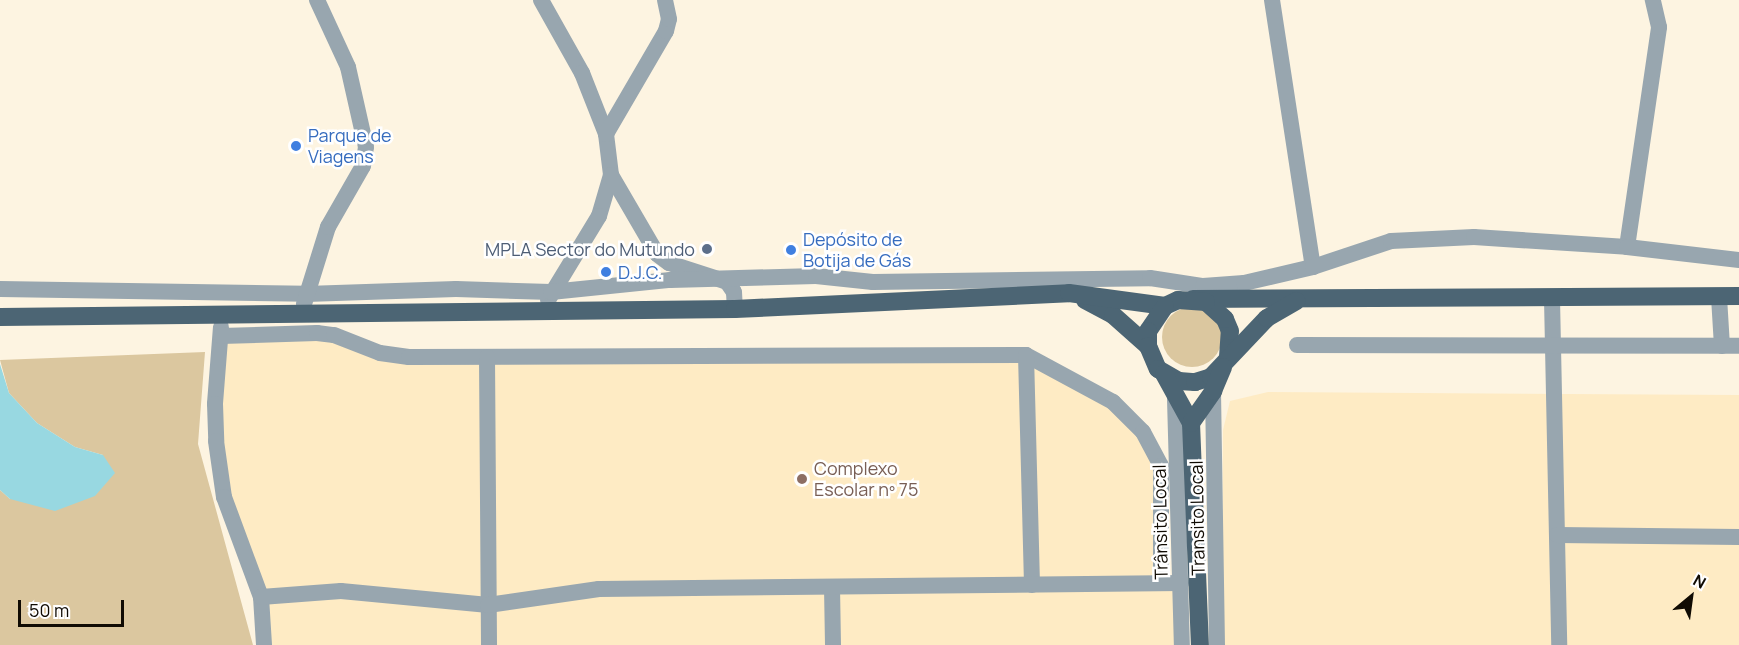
<!DOCTYPE html>
<html>
<head>
<meta charset="utf-8">
<style>
	body { margin:0 }
	#map { position:relative; width:1739px; height:645px; overflow:hidden; background:#fdf4e1; font-family:Manrope,sans-serif }
	div>[style] { position:absolute }
	.built>* { inset:0; background:#feebc4 }
	.green>* { inset:0; background:#dbc79f }
	.round { border-radius:50% }
	.water>* { inset:0; background:#98d8e1 }
	.minor>* { height:16px; margin:-8px; padding:0 8px; transform-origin:8px; border-radius:8px; background:#98a6af }
	.major>* { height:18px; margin:-9px; padding:0 9px; transform-origin:9px; border-radius:9px; background:#4c6574 }
	.dots>* { width:16px; height:16px; translate:-50% -50%; box-sizing:border-box; border:3px solid #fff; border-radius:50% }
	span { translate:-50% -50%; white-space:nowrap; text-align:center; line-height:1.15; -webkit-text-stroke:5px #fff; paint-order:stroke }
	.shop-label { font-size:18px; color:#366cbe }
	.left { translate:0 -50%; text-align:left }
	.service-label { font-size:18px; color:#4e5e75 }
	.right { translate:-100% -50%; text-align:right }
	.education-label { font-size:18px; color:#785e54 }
	.street-label { font-size:18px; color:#100b03 }
	.north { position:absolute; left:1661px; top:567px; width:60px; height:60px; -webkit-text-stroke:4px #fff; paint-order:stroke; rotate:29deg; font-size:16px; font-weight:700; line-height:24px; text-align:center; color:#100b03 }
	.north::after { content:''; display:block; margin:auto; width:21px; height:27px; background:#100b03; clip-path:polygon(50% 0,100% 100%,50% 72%,0 100%) }
	.scale { position:absolute; left:18px; top:600px; width:106px; height:27px; box-sizing:border-box; border:3px solid #100b03; border-top:0; padding-left:8px; font-size:18px; line-height:21px; white-space:nowrap; color:#100b03; -webkit-text-stroke:4px #fff; paint-order:stroke }
</style>
</head>
<body>
<div id="map">
	<div class="built">
		<div style="clip-path:polygon(317px 333px,380px 353px,1006px 353px,1113px 402px,1161px 466px,1161px 582px,1181px 583px,1182px 645px,264px 645px,261px 597px,224px 497px,221px 336px)"></div>
		<div style="clip-path:polygon(1268px 392px,1739px 395px,1739px 645px,1222px 645px,1223px 430px,1230px 401px)"></div>
	</div>
	<div class="green">
		<div class="round" style="left:1162px;top:307px;width:60px;height:60px"></div>
		<div style="clip-path:polygon(205px 352px,198px 444px,253px 645px,0 645px,0 490px,10px 499px,103px 455px,75px 447px,37px 423px,9px 393px,0 360px)"></div>
	</div>
	<div class="water">
		<div style="clip-path:polygon(0 364px,9px 393px,37px 423px,75px 447px,103px 455px,115px 473px,95px 496px,55px 511px,10px 499px,0 490px)"></div>
	</div>
	<div class="minor">
		<div style="left:541px;top:0;width:84px;rotate:60.7deg"></div>
		<div style="left:582px;top:73px;width:66px;rotate:68.5deg"></div>
		<div style="left:606px;top:134px;width:41px;rotate:83deg"></div>
		<div style="left:611px;top:175px;width:43px;rotate:106.3deg"></div>
		<div style="left:599px;top:216px;width:98px;rotate:121.3deg"></div>
		<div style="left:1272px;top:0;width:270px;rotate:81.3deg"></div>
		<div style="left:606px;top:134px;width:119px;rotate:-59.8deg"></div>
		<div style="left:666px;top:31px;width:12px;rotate:-76deg"></div>
		<div style="left:669px;top:19px;width:19px;rotate:-102deg"></div>
		<div style="left:611px;top:175px;width:91px;rotate:59.8deg"></div>
		<div style="left:657px;top:254px;width:15px;rotate:37deg"></div>
		<div style="left:669px;top:263px;width:61px;rotate:18.1deg"></div>
		<div style="left:727px;top:282px;width:12px;rotate:55deg"></div>
		<div style="left:734px;top:292px;width:17px;rotate:87deg"></div>
		<div style="left:1627px;top:247px;width:222px;rotate:-81.7deg"></div>
		<div style="left:1659px;top:27px;width:28px;rotate:-103deg"></div>
		<div style="left:0;top:289px;width:306px;rotate:0.9deg"></div>
		<div style="left:306px;top:294px;width:150px;rotate:-1.9deg"></div>
		<div style="left:456px;top:289px;width:95px;rotate:1.8deg"></div>
		<div style="left:551px;top:292px;width:120px;rotate:-5.8deg"></div>
		<div style="left:670px;top:280px;width:146px;rotate:-1.6deg"></div>
		<div style="left:816px;top:276px;width:57px;rotate:6deg"></div>
		<div style="left:873px;top:282px;width:277px;rotate:-0.8deg"></div>
		<div style="left:1150px;top:278px;width:54px;rotate:8.6deg"></div>
		<div style="left:1203px;top:286px;width:41px;rotate:-4.2deg"></div>
		<div style="left:1244px;top:283px;width:71px;rotate:-13.1deg"></div>
		<div style="left:1313px;top:267px;width:82px;rotate:-18.4deg"></div>
		<div style="left:1391px;top:241px;width:83px;rotate:-2.8deg"></div>
		<div style="left:1474px;top:237px;width:153px;rotate:3.7deg"></div>
		<div style="left:1627px;top:247px;width:113px;rotate:6.6deg"></div>
		<div style="left:1719px;top:297px;width:49px;rotate:86.5deg"></div>
		<div style="left:1552px;top:299px;width:346px;rotate:88.8deg"></div>
		<div style="left:304px;top:304px;width:81px;rotate:-72.7deg"></div>
		<div style="left:328px;top:227px;width:70px;rotate:-60.2deg"></div>
		<div style="left:363px;top:166px;width:19px;rotate:-81deg"></div>
		<div style="left:366px;top:147px;width:82px;rotate:-102.7deg"></div>
		<div style="left:348px;top:67px;width:74px;rotate:-114.8deg"></div>
		<div style="left:221px;top:327px;width:77px;rotate:94.5deg"></div>
		<div style="left:215px;top:404px;width:37px;rotate:88deg"></div>
		<div style="left:216px;top:441px;width:57px;rotate:81.9deg"></div>
		<div style="left:224px;top:497px;width:107px;rotate:69.7deg"></div>
		<div style="left:261px;top:597px;width:48px;rotate:86.4deg"></div>
		<div style="left:221px;top:336px;width:96px;rotate:-1.8deg"></div>
		<div style="left:317px;top:333px;width:17px;rotate:7deg"></div>
		<div style="left:334px;top:335px;width:49px;rotate:21.4deg"></div>
		<div style="left:380px;top:353px;width:29px;rotate:8deg"></div>
		<div style="left:409px;top:357px;width:617px;rotate:-0.19deg"></div>
		<div style="left:1026px;top:355px;width:99px;rotate:28.4deg"></div>
		<div style="left:1113px;top:402px;width:42px;rotate:45deg"></div>
		<div style="left:1143px;top:432px;width:38px;rotate:62deg"></div>
		<div style="left:1161px;top:466px;width:117px;rotate:90deg"></div>
		<div style="left:1297px;top:345px;width:442px;rotate:0.1deg"></div>
		<div style="left:1026px;top:355px;width:230px;rotate:88.5deg"></div>
		<div style="left:487px;top:357px;width:288px;rotate:89.6deg"></div>
		<div style="left:1213px;top:391px;width:254px;rotate:89.1deg"></div>
		<div style="left:1175px;top:399px;width:246px;rotate:88.4deg"></div>
		<div style="left:1557px;top:535px;width:182px;rotate:0.6deg"></div>
		<div style="left:832px;top:587px;width:58px;rotate:89deg"></div>
		<div style="left:261px;top:597px;width:80px;rotate:-4.3deg"></div>
		<div style="left:341px;top:591px;width:148px;rotate:5.4deg"></div>
		<div style="left:488px;top:605px;width:112px;rotate:-8.2deg"></div>
		<div style="left:599px;top:589px;width:582px;rotate:-0.59deg"></div>
	</div>
	<div class="major">
		<div style="left:1193px;top:299px;width:546px;rotate:-0.31deg"></div>
		<div style="left:1085px;top:300px;width:32px;rotate:28deg"></div>
		<div style="left:1113px;top:315px;width:47px;rotate:41.5deg"></div>
		<div style="left:0;top:317px;width:735px;rotate:-0.62deg"></div>
		<div style="left:735px;top:309px;width:334px;rotate:-2.7deg"></div>
		<div style="left:1069px;top:293px;width:97px;rotate:7.7deg"></div>
		<div style="left:1228px;top:357px;width:26px;rotate:-86deg"></div>
		<div style="left:1230px;top:331px;width:13px;rotate:-113deg"></div>
		<div style="left:1225px;top:319px;width:25px;rotate:-138deg"></div>
		<div style="left:1206px;top:302px;width:28px;rotate:-176deg"></div>
		<div style="left:1178px;top:300px;width:14px;rotate:155deg"></div>
		<div style="left:1165px;top:306px;width:30px;rotate:124deg"></div>
		<div style="left:1148px;top:331px;width:15px;rotate:90deg"></div>
		<div style="left:1148px;top:346px;width:25px;rotate:67deg"></div>
		<div style="left:1158px;top:369px;width:24px;rotate:30deg"></div>
		<div style="left:1179px;top:381px;width:16px;rotate:4deg"></div>
		<div style="left:1195px;top:382px;width:17px;rotate:-17deg"></div>
		<div style="left:1211px;top:377px;width:81px;rotate:-46.5deg"></div>
		<div style="left:1267px;top:318px;width:34px;rotate:-30deg"></div>
		<div style="left:1164px;top:374px;width:56px;rotate:61.1deg"></div>
		<div style="left:1191px;top:423px;width:222px;rotate:87.7deg"></div>
		<div style="left:1191px;top:423px;width:39px;rotate:-55deg"></div>
		<div style="left:1213px;top:391px;width:26px;rotate:-67deg"></div>
	</div>
	<div class="dots">
		<div style="left:296px;top:146px;background:#3f7fe0"></div>
		<div style="left:707px;top:249px;background:#5c6f8a"></div>
		<div style="left:791px;top:250px;background:#3f7fe0"></div>
		<div style="left:606px;top:272px;background:#3f7fe0"></div>
		<div style="left:802px;top:479px;background:#8d6e63"></div>
	</div>
	<div class="shop-label">
		<span class="left" style="left:308px;top:146px">Parque de<br>Viagens</span>
		<span class="left" style="left:803px;top:250px">Depósito de<br>Botija de Gás</span>
		<span class="left" style="left:618px;top:272px">D.J.C.</span>
	</div>
	<div class="service-label">
		<span class="right" style="left:695px;top:249px">MPLA Sector do Mutundo</span>
	</div>
	<div class="education-label">
		<span class="left" style="left:814px;top:479px">Complexo<br>Escolar nº 75</span>
	</div>
	<div class="street-label">
		<span style="left:1197px;top:518px;rotate:-91deg">Transito Local</span>
		<span style="left:1160px;top:522px;rotate:-91deg">Trânsito Local</span>
	</div>
	<div class="north">N</div>
	<div class="scale">50 m</div>
</div>
</body>
</html>
